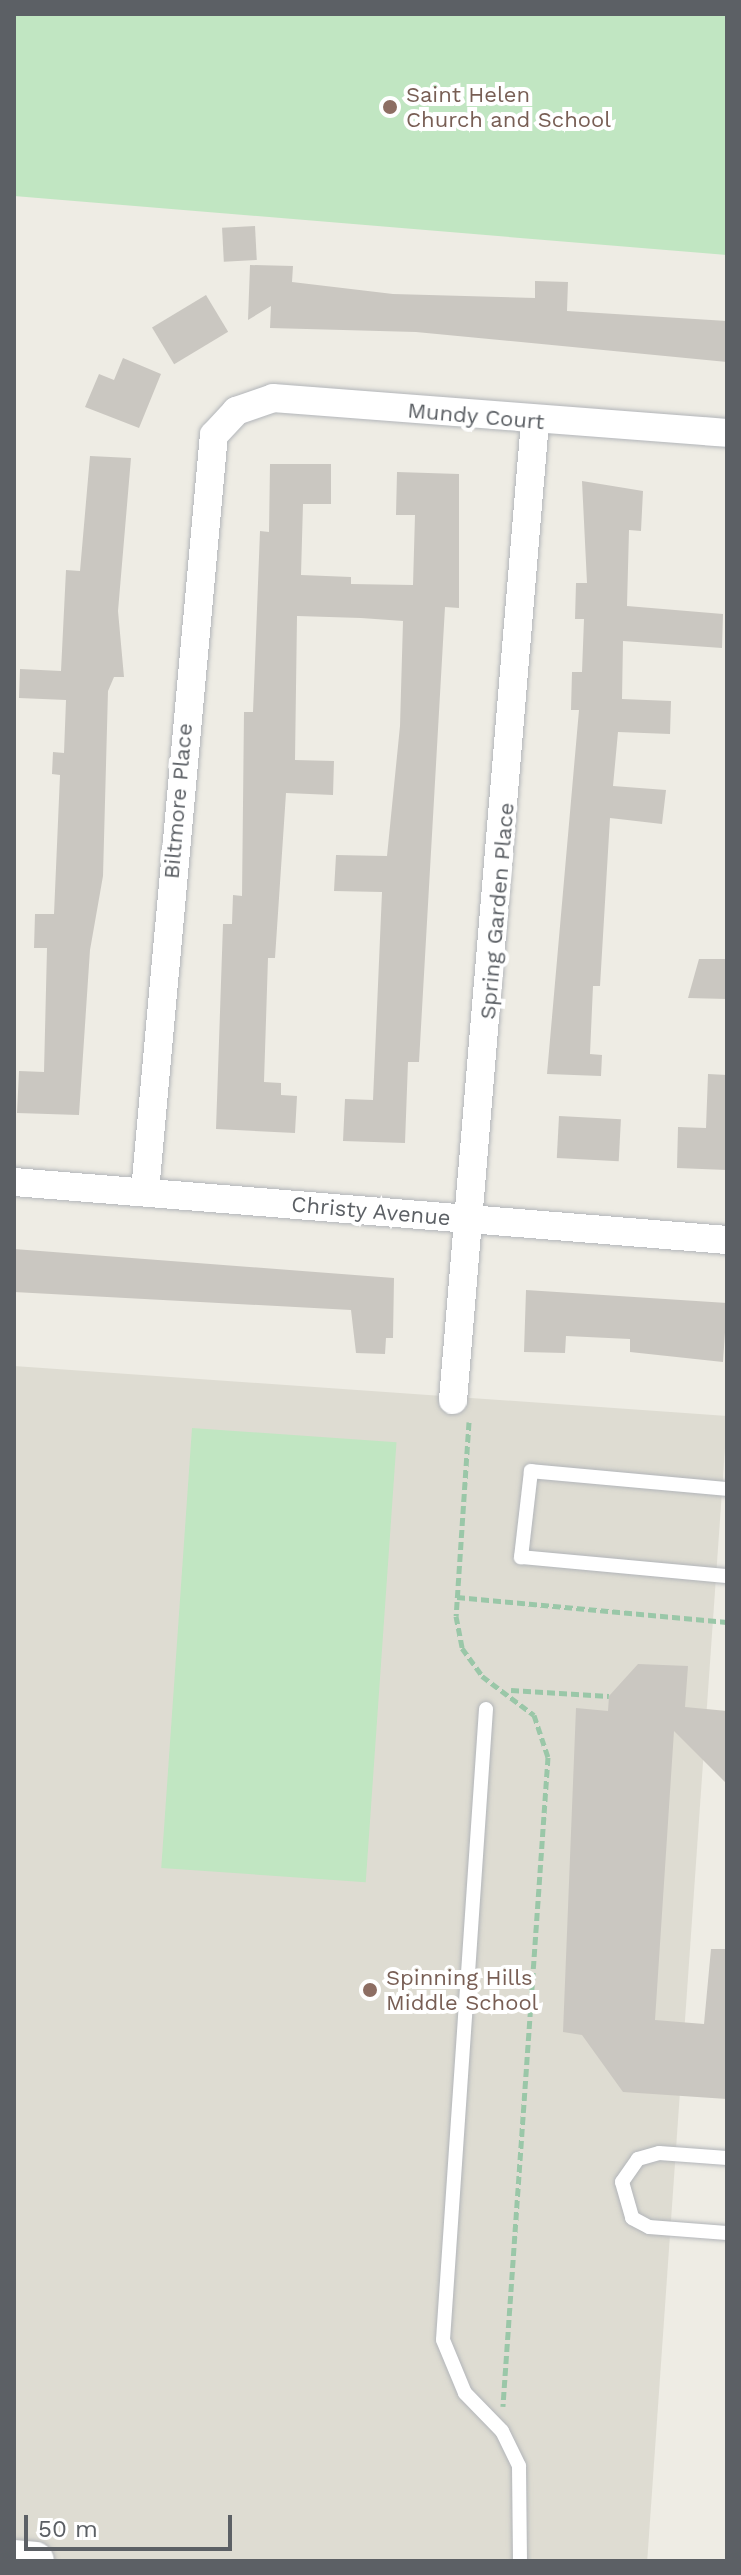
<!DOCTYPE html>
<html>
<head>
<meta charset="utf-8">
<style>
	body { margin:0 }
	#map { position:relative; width:741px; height:2575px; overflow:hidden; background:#eeece4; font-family:"Work Sans",sans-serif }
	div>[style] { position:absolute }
	.education>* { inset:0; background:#dedcd2; transform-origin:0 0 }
	.green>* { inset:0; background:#c1e6c2; transform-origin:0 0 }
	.building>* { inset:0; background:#cac7c1; transform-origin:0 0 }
	.path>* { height:5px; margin-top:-2.5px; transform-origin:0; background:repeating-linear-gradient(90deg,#9ac7a8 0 8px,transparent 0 12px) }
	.roads { filter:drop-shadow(0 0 2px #b2b5b9) drop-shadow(0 0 2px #b2b5b9) }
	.lane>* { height:14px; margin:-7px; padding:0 7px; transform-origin:7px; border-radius:7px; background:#fff }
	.street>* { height:28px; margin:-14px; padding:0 14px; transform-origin:14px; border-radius:14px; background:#fff }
	.secondary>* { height:38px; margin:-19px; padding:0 19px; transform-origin:19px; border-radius:19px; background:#fff }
	.dots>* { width:22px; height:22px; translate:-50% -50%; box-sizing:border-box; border:4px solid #fff; border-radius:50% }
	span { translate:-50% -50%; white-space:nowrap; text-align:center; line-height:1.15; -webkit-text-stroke:8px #fff; paint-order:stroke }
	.education-label { font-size:22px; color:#785e54 }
	.left { translate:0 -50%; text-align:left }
	.street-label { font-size:22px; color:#5c6065 }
	.frame { position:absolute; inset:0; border:16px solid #5c6065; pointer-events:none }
	.scale { position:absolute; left:24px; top:2515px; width:208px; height:36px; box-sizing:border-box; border:4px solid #5c6065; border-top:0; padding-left:10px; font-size:24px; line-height:28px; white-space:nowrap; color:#5c6065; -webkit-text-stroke:6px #fff; paint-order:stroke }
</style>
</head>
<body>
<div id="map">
	<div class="education">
		<div style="left:14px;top:1366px;width:715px;height:1193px;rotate:4deg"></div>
	</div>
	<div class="green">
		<div style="clip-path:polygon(14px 14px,727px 14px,727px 255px,14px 196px)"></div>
		<div style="left:192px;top:1428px;width:205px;height:441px;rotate:4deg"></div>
	</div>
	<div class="building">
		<div style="left:255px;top:226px;width:34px;height:33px;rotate:87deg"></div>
		<div style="clip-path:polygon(250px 265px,293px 266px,292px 282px,393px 294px,535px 298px,535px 281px,568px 282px,567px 311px,727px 321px,727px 362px,416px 332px,270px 328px,271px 306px,248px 320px)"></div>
		<div style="left:206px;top:295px;width:43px;height:63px;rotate:59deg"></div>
		<div style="clip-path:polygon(123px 358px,161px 374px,139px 428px,85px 407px,99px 374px,114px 380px)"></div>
		<div style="clip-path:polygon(90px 456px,131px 458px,118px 611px,124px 677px,114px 677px,108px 691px,103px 876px,90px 950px,79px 1115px,17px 1113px,19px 1071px,44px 1072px,47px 948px,34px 948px,35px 914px,54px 914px,60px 775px,52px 774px,53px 752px,64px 753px,66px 700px,19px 698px,20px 669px,61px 671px,66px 570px,80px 571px)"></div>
		<div style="clip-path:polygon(270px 464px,331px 464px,331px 504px,303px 504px,301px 575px,351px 577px,351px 584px,413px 585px,415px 515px,396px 515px,397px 472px,459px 474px,459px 608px,445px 607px,419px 1062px,408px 1062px,405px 1143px,343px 1141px,345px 1099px,373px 1100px,382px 892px,334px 891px,336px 855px,387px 856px,400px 726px,403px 621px,361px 618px,297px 616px,295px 760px,334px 761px,333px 795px,286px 793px,275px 958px,268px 958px,264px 1082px,281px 1083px,281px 1095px,297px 1096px,295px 1133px,216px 1129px,223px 924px,232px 924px,233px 895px,242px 896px,244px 712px,253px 712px,260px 531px,269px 532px)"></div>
		<div style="clip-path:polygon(582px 481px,643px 491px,641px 531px,629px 530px,627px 606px,723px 614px,722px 648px,623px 641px,622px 699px,671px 701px,670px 734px,618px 732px,613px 786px,666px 790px,662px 824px,610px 818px,600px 986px,593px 986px,590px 1054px,602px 1055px,601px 1076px,547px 1074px,579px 710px,571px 710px,572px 672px,582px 672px,584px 619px,575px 619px,576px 583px,587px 583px)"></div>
		<div style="clip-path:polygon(699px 959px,727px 959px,727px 999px,688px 998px)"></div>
		<div style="clip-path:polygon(708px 1074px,727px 1075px,727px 1170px,677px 1168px,678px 1127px,706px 1128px)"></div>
		<div style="left:559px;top:1116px;width:62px;height:42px;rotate:3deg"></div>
		<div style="clip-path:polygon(14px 1249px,394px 1278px,393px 1338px,386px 1338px,385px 1354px,356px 1353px,351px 1310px,14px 1292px)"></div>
		<div style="clip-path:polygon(526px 1290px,727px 1303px,723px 1362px,630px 1352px,630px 1339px,566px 1336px,565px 1353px,524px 1352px)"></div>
		<div style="clip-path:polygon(638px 1664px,688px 1666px,685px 1707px,727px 1711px,727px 1784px,674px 1731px,655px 2020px,704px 2024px,711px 1949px,727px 1949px,727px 2099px,623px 2092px,582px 2035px,563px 2032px,576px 1708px,608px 1711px,609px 1696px)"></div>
	</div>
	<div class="path">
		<div style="left:469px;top:1422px;width:194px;rotate:93.8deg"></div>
		<div style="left:456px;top:1616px;width:33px;rotate:79deg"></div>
		<div style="left:462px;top:1648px;width:34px;rotate:54deg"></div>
		<div style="left:482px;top:1676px;width:65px;rotate:36.9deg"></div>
		<div style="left:534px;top:1715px;width:44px;rotate:71.6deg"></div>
		<div style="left:548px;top:1757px;width:651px;rotate:93.97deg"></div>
		<div style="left:457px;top:1597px;width:271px;rotate:5.3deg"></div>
		<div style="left:511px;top:1690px;width:98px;rotate:3.5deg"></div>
	</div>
	<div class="roads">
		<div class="lane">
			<div style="left:727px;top:1489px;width:197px;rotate:-174.8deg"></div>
			<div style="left:531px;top:1471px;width:87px;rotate:96.6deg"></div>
			<div style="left:521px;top:1557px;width:207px;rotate:5.3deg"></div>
			<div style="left:486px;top:1709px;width:632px;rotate:93.9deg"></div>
			<div style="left:443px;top:2340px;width:57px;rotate:67.5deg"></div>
			<div style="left:465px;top:2393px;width:53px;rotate:45.8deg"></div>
			<div style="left:502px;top:2431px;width:39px;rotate:64deg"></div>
			<div style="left:519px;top:2466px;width:95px;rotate:89.4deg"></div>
			<div style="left:727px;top:2158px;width:68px;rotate:-175.8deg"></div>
			<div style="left:659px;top:2153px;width:22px;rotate:164deg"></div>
			<div style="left:638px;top:2159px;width:28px;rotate:125deg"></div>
			<div style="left:622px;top:2182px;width:37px;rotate:74deg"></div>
			<div style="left:632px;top:2218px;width:19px;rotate:28deg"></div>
			<div style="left:649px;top:2227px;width:78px;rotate:4.4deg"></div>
		</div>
		<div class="street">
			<div style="left:14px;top:1182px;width:715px;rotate:4.65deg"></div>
			<div style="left:145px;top:1191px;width:759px;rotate:-84.79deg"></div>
			<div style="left:214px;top:435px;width:33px;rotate:-47deg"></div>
			<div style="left:236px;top:411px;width:39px;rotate:-19deg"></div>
			<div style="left:273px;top:398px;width:455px;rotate:4.4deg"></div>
			<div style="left:453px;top:1400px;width:982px;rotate:-85.21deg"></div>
		</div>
		<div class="secondary">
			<div style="left:14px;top:2559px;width:21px;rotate:5deg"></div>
		</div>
	</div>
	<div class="dots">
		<div style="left:390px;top:107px;background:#8d6e63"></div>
		<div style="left:370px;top:1990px;background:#8d6e63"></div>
	</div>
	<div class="education-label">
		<span class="left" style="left:406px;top:107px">Saint Helen<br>Church and School</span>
		<span class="left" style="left:386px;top:1990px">Spinning Hills<br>Middle School</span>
	</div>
	<div class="street-label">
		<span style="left:476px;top:416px;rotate:5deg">Mundy Court</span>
		<span style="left:178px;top:801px;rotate:-85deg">Biltmore Place</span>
		<span style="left:497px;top:911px;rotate:-85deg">Spring Garden Place</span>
		<span style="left:371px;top:1211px;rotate:5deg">Christy Avenue</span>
	</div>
	<div class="frame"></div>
	<div class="scale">50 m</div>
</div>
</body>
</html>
